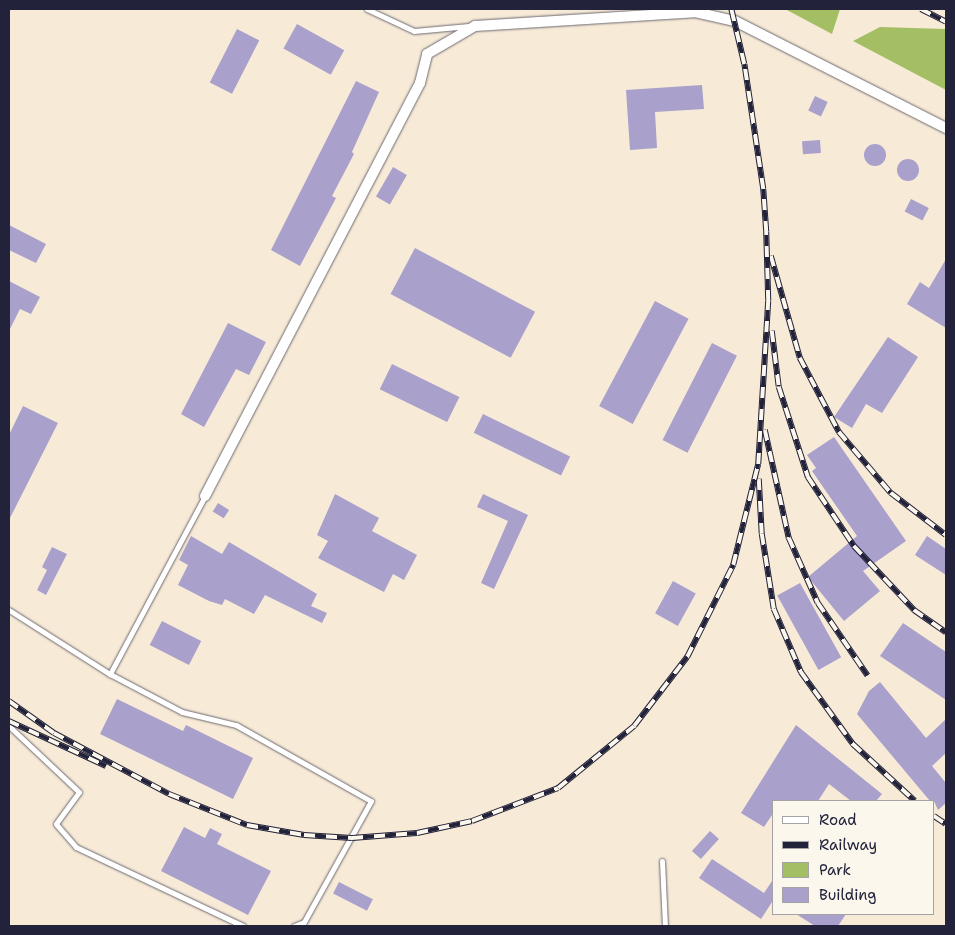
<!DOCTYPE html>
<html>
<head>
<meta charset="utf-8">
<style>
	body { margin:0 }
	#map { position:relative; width:955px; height:935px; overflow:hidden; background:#f7ebd7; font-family:"Shantell Sans",sans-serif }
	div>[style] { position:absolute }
	.green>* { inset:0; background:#a4be64 }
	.building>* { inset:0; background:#a9a0cb; transform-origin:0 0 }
	.round { border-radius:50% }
	.roads { filter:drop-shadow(0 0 1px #6d6872) drop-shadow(0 0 1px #6d6872) }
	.service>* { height:5px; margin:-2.5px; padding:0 2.5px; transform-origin:2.5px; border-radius:2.5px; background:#fff }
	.minor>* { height:10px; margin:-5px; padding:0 5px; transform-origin:5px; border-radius:5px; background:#fff }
	.rail>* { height:5.5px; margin-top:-2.75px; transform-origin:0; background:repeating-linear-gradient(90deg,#fbf7ec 0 11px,#22223b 0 22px); box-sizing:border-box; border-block:1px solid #22223b }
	span { translate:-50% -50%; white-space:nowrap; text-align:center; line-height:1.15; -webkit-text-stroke:4.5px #fbf7ec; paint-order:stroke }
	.frame { position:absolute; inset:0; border:10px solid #22223b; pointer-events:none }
	.legend { position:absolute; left:772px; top:800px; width:162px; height:115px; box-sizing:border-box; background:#fbf7ec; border:1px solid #a4a2a5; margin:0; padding:6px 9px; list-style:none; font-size:15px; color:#22223b }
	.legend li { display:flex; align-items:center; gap:10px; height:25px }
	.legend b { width:25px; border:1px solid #a4a2a5 }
</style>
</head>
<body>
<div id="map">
	<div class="green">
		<div style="clip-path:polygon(785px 9px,840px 9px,832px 34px)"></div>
		<div style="clip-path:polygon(880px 27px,946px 29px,946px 90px,853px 41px)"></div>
	</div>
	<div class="building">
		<div style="left:297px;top:24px;width:54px;height:28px;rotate:29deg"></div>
		<div style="left:237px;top:29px;width:25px;height:60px;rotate:27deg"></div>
		<div style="clip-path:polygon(356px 81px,379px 92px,352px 152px,354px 154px,332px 196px,336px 198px,300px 266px,271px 250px)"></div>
		<div style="clip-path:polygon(702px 85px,704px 109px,655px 112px,657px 148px,630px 150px,626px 90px)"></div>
		<div style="left:815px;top:96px;width:14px;height:16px;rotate:25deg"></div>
		<div style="left:820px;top:140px;width:13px;height:18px;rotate:86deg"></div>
		<div class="round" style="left:864px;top:144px;width:22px;height:22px"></div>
		<div class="round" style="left:897px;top:159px;width:22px;height:22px"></div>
		<div style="left:393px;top:167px;width:16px;height:34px;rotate:30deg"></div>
		<div style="left:911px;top:199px;width:20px;height:14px;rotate:27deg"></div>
		<div style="clip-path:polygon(9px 225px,46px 244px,36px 263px,9px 250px)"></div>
		<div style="left:415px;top:248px;width:136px;height:52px;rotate:28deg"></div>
		<div style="clip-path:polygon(946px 259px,946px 328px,907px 304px,920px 282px,929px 288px)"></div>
		<div style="clip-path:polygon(9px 281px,40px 297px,31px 314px,20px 309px,9px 331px)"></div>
		<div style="left:655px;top:301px;width:38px;height:119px;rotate:28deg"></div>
		<div style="clip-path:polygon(228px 323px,266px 342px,249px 375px,236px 369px,204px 427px,181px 414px)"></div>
		<div style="clip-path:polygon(888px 337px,918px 357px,882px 413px,866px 404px,852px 428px,834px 417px)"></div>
		<div style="left:712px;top:343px;width:28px;height:109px;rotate:27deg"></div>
		<div style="left:392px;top:364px;width:75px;height:28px;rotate:26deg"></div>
		<div style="clip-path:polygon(23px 406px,58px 423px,9px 520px,9px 435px)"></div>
		<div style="left:483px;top:414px;width:97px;height:21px;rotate:26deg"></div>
		<div style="clip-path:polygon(834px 437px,906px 541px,863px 571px,880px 591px,844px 621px,808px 577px,857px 536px,812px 471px,816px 468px,807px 455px)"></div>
		<div style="clip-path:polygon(335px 494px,379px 518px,372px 531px,417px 555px,404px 580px,393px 574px,384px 592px,318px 558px,328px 541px,317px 535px)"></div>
		<div style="clip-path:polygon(483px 494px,528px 515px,494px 589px,481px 583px,508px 521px,477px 507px)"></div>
		<div style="left:218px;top:503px;width:13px;height:10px;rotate:32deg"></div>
		<div style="clip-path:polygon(191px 536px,222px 554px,229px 542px,317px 594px,311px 606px,327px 613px,322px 623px,265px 595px,254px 614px,225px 599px,222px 605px,209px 601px,178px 585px,188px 565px,179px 560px)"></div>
		<div style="clip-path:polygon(927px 536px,946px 549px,946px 575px,915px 555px)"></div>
		<div style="clip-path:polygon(52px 547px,67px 554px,46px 595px,37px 590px,47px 570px,42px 567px)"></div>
		<div style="left:673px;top:581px;width:26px;height:37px;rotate:29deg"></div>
		<div style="left:800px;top:583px;width:85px;height:26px;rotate:61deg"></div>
		<div style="left:162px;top:621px;width:44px;height:27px;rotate:27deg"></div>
		<div style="clip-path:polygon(903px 623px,946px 652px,946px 700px,880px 656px)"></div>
		<div style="clip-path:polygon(880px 682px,926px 738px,946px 719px,946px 753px,932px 766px,946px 783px,946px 803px,938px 810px,934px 801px,930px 801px,857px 714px,869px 691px)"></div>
		<div style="clip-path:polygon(117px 699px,183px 731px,186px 725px,253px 758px,233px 799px,100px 734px)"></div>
		<div style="clip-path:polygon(796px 725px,882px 794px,876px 801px,851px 801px,829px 784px,818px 801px,774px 801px,774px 812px,764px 827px,741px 813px)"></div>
		<div style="clip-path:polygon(184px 827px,205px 838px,210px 828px,222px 834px,217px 844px,271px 871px,248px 915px,161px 871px)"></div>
		<div style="left:710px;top:831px;width:12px;height:27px;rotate:42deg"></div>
		<div style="clip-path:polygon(712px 859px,764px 893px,774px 878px,774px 899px,761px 919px,699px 878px)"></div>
		<div style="left:339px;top:882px;width:38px;height:13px;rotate:27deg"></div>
		<div style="clip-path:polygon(796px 914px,846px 914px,838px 926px,815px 926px)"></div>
	</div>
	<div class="roads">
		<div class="service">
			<div style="left:367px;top:9px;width:52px;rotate:25.1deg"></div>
			<div style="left:414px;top:31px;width:55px;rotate:-5.2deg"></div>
			<div style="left:205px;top:496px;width:202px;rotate:118.1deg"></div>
			<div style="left:110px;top:674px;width:81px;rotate:27.8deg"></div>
			<div style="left:182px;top:712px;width:56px;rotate:13.5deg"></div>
			<div style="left:236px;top:725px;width:155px;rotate:29.4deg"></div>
			<div style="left:371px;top:801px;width:138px;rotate:119deg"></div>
			<div style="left:304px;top:922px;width:11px;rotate:158deg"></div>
			<div style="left:9px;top:610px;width:120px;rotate:32.4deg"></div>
			<div style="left:10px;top:727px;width:95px;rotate:43.3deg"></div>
			<div style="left:79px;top:792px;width:39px;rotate:126deg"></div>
			<div style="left:56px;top:824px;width:30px;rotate:49deg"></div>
			<div style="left:76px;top:847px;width:185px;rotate:25.3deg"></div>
			<div style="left:662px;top:861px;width:65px;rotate:87.4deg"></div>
		</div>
		<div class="minor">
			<div style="left:205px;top:496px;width:466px;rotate:-62.5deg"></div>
			<div style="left:420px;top:83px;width:30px;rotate:-76deg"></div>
			<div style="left:427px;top:54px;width:56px;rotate:-30.3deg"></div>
			<div style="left:475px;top:26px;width:220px;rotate:-3.6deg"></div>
			<div style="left:695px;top:12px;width:41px;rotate:12.7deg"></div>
			<div style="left:735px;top:21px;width:237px;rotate:26.9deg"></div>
		</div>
	</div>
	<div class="rail">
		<div style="left:921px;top:9px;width:28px;rotate:27deg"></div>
		<div style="left:945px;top:9px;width:1px"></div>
		<div style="left:771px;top:256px;width:106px;rotate:74.1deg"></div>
		<div style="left:800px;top:358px;width:84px;rotate:62.2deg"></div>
		<div style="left:839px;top:432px;width:80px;rotate:49.6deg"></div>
		<div style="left:891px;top:493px;width:69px;rotate:37.4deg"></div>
		<div style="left:772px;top:331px;width:56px;rotate:82.9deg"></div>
		<div style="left:779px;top:387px;width:95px;rotate:72.1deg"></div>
		<div style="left:808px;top:477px;width:83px;rotate:56.3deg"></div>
		<div style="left:854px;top:546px;width:88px;rotate:46.8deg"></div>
		<div style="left:914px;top:610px;width:39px;rotate:35deg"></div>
		<div style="left:765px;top:430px;width:111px;rotate:77.5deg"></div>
		<div style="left:789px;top:538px;width:71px;rotate:66deg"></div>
		<div style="left:818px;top:603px;width:88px;rotate:55.6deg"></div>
		<div style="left:759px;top:479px;width:55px;rotate:86.9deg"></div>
		<div style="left:762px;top:534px;width:76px;rotate:80.9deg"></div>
		<div style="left:774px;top:609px;width:69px;rotate:66.8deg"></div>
		<div style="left:801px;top:672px;width:89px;rotate:54.2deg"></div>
		<div style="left:853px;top:744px;width:84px;rotate:42.6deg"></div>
		<div style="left:9px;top:701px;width:55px;rotate:35.4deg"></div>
		<div style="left:54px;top:733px;width:130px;rotate:27.9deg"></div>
		<div style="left:169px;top:794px;width:84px;rotate:21.7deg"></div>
		<div style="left:247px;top:825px;width:58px;rotate:10deg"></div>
		<div style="left:304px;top:835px;width:48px;rotate:3.6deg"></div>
		<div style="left:352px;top:838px;width:65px;rotate:-4.4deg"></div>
		<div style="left:417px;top:833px;width:56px;rotate:-12.3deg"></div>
		<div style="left:472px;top:821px;width:92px;rotate:-21deg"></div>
		<div style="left:558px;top:788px;width:98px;rotate:-39.2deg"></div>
		<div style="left:634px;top:726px;width:87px;rotate:-52.5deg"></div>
		<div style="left:687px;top:657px;width:103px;rotate:-63.4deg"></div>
		<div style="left:733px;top:565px;width:104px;rotate:-76.1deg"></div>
		<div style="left:758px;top:464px;width:163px;rotate:-86.5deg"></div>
		<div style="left:768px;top:301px;width:69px;rotate:-91.7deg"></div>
		<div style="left:766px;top:232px;width:43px;rotate:-94deg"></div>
		<div style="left:763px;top:189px;width:126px;rotate:-98.6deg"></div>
		<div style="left:744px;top:64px;width:57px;rotate:-103.3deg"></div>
		<div style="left:9px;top:721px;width:107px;rotate:24.9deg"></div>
		<div style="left:934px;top:816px;width:14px;rotate:34deg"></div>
	</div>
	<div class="frame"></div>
	<ul class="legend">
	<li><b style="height:6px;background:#fff"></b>Road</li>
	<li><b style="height:6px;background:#22223b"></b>Railway</li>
	<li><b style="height:14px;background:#a4be64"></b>Park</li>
	<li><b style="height:14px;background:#a9a0cb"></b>Building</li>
	</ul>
</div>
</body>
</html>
